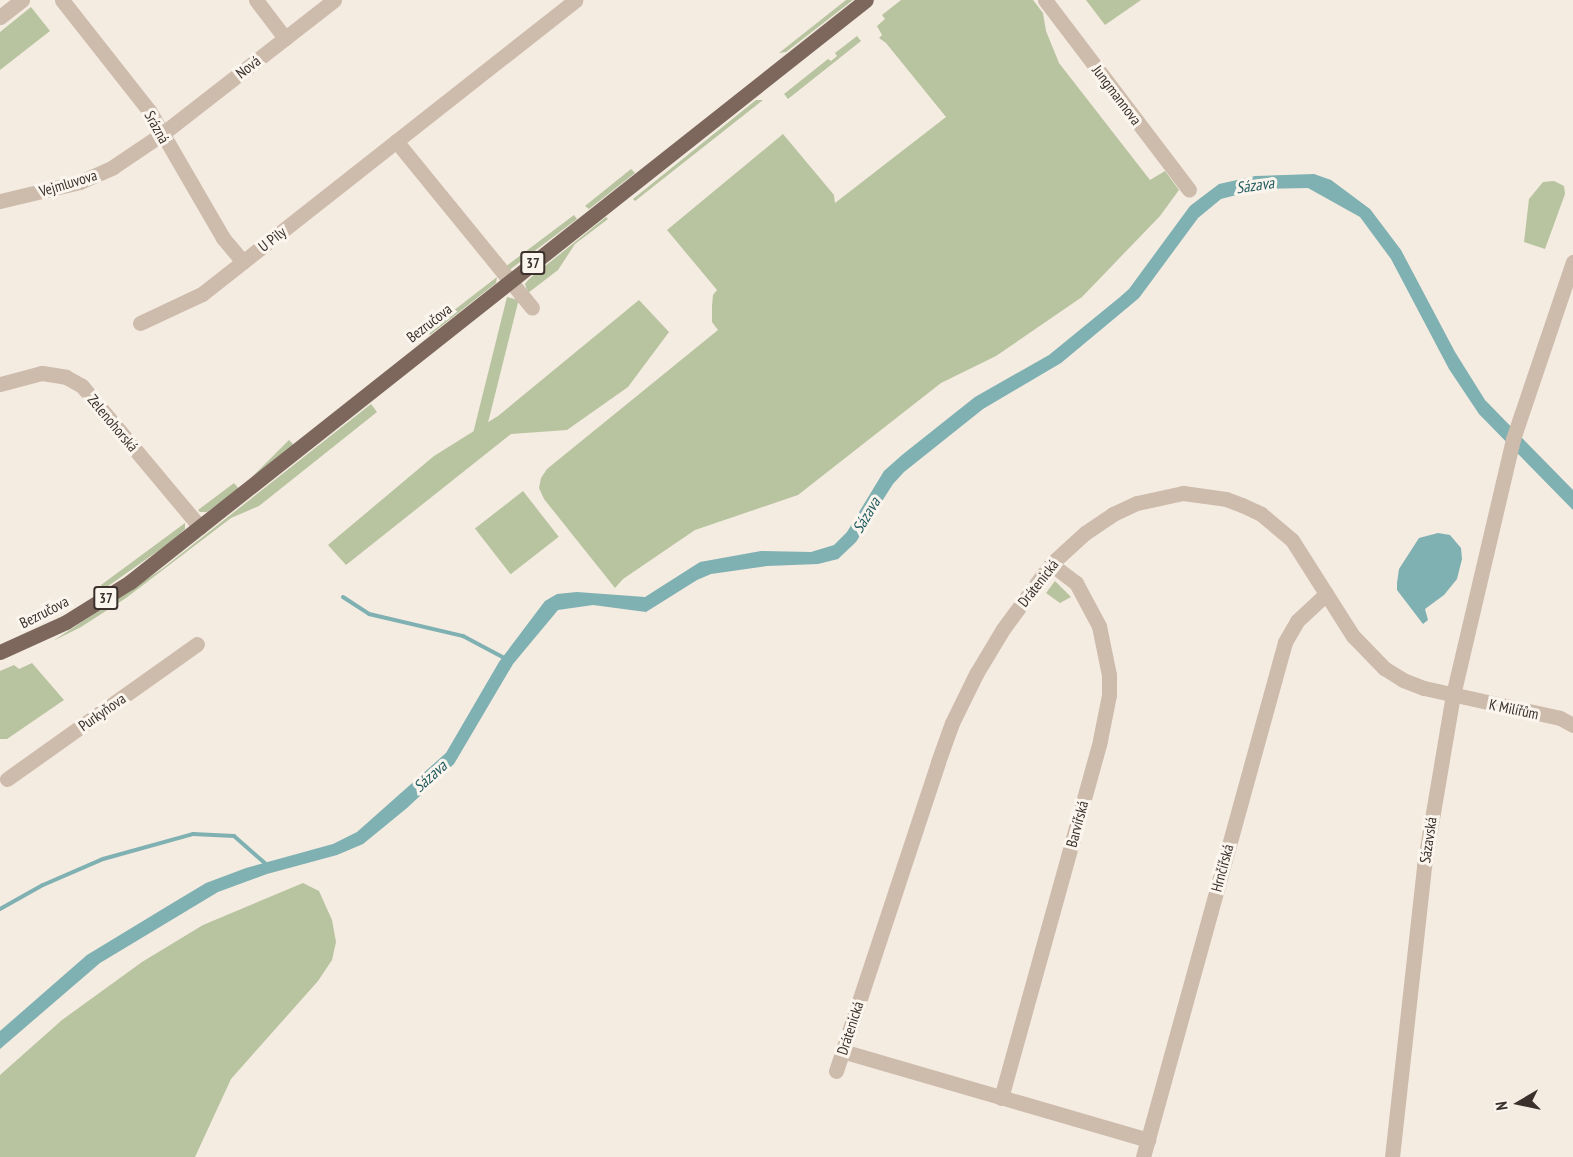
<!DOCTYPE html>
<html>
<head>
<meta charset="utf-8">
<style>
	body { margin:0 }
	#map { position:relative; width:1573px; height:1157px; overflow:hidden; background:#f4ebe1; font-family:"PT Sans Narrow",sans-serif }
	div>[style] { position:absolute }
	.green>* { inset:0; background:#b8c4a0; transform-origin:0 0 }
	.water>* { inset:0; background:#7fb0b2 }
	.stream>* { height:4px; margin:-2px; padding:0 2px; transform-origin:2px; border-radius:2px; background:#7fb0b2 }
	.minor>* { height:15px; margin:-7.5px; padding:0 7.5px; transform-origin:7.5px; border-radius:7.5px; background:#cdbbac }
	.major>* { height:15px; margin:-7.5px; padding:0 7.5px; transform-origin:7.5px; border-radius:7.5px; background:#7d675c }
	span { translate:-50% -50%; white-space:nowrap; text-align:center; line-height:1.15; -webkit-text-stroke:6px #fbf5ee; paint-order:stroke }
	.shield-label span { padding:2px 4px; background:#fbf5ee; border:2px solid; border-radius:4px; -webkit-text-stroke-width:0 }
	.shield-label { font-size:14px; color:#3b302b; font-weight:700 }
	.street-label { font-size:15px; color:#3b302b }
	.water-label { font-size:16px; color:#1f5a5e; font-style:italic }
	.north { position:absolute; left:1489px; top:1073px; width:60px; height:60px; -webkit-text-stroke:4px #fbf5ee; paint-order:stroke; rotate:261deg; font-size:16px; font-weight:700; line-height:24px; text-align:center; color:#3b302b }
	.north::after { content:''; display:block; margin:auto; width:21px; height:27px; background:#3b302b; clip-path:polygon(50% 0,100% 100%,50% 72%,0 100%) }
</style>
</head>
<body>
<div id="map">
	<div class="green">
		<div style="clip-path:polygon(846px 0,853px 0,786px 52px,779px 53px)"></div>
		<div style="clip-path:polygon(901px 0,1033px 0,1043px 13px,1046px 31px,1059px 63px,1150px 180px,1165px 171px,1179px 190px,1160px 216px,1082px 297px,996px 356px,941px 383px,798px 495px,695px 530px,623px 579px,615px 588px,544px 499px,539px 488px,541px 478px,547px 469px,718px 330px,712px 322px,712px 306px,713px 295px,717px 290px,667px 230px,783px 134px,834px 195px,835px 203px,946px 117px,886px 43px,879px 38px,882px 35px,877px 26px,885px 19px,882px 15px)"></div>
		<div style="clip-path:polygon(1086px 0,1141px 0,1105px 25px)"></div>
		<div style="clip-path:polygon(31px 7px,50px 31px,0 70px,0 32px)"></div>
		<div style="clip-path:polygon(857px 36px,861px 41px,788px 99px,784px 94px,828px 59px,831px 61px,837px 56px,835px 53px)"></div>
		<div style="clip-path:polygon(756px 100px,763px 100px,635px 201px,633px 199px)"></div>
		<div style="clip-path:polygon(631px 169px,635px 173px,589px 209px,585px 206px)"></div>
		<div style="clip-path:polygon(1554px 181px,1564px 186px,1565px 194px,1545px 249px,1524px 242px,1529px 199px,1543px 182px)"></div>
		<div style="left:574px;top:215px;width:5px;height:85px;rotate:53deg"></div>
		<div style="clip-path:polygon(606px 217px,608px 219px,575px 244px,558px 270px,528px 293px,525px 284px,529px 279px)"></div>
		<div style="clip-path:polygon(497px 277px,496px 283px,430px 335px,427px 331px)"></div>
		<div style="left:507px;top:297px;width:12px;height:164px;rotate:14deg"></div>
		<div style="clip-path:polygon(639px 300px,669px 332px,628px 387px,567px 430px,511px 434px,346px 565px,328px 545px,434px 456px,498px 416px)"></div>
		<div style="clip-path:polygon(371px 404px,377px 412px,259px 506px,231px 518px,126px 598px,81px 627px,53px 641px,162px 569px)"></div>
		<div style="left:289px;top:440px;width:6px;height:53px;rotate:45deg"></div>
		<div style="clip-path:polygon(234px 483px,239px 489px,207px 512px,200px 512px,198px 510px)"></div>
		<div style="left:523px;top:491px;width:58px;height:61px;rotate:52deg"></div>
		<div style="clip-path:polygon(185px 523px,185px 529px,172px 541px,104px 589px,101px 585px)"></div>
		<div style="clip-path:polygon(1055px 581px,1071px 597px,1060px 603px,1046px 593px)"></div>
		<div style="clip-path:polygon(32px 663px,64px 700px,7px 739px,0 739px,0 671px,14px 665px,19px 669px)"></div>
		<div style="clip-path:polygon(303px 883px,319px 891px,332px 920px,336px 942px,332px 960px,318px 981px,231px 1079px,195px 1157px,0 1157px,0 1075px,62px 1020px,142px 962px,203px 925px)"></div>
	</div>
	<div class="water">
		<div style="clip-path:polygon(1314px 174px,1331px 180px,1370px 209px,1401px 250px,1455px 352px,1485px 400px,1573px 490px,1573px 510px,1479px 414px,1449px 369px,1391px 259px,1360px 217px,1308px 188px,1259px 189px,1221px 199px,1198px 218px,1139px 298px,1061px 363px,983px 409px,904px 472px,893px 484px,856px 542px,838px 559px,818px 564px,767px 566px,711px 574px,697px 580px,646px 612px,593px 605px,558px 610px,513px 664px,454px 764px,407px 808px,363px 844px,337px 855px,267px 874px,218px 892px,100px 963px,0 1049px,0 1031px,87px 955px,171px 904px,206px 883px,246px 868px,333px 844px,357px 832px,446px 753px,499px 662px,545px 601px,557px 594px,577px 592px,645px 597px,700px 562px,761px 551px,811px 552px,834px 545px,847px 532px,884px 471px,902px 455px,975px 397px,1049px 355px,1120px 297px,1129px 289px,1190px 206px,1219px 184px,1255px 176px)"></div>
		<div style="clip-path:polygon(1438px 533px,1450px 535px,1461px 548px,1462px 559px,1457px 579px,1444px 595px,1425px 609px,1428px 620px,1423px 624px,1397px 590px,1397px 583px,1399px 569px,1419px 538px)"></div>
	</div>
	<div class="stream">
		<div style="left:343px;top:597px;width:31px;rotate:33deg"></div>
		<div style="left:369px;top:614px;width:97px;rotate:13.2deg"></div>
		<div style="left:463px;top:636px;width:49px;rotate:28.1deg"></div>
		<div style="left:0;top:909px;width:49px;rotate:-29.2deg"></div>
		<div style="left:43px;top:885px;width:65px;rotate:-23.4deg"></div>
		<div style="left:103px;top:859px;width:93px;rotate:-15.5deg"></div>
		<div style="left:193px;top:834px;width:41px;rotate:2.8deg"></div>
		<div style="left:234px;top:836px;width:44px;rotate:41.3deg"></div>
	</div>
	<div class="minor">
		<div style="left:62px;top:0;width:142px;rotate:51.8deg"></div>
		<div style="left:150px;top:112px;width:146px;rotate:59.9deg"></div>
		<div style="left:223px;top:238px;width:31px;rotate:50deg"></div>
		<div style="left:256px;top:0;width:48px;rotate:52.7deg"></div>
		<div style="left:1045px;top:0;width:238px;rotate:52.8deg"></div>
		<div style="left:0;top:17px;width:28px;rotate:-38deg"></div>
		<div style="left:396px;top:141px;width:215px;rotate:50.8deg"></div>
		<div style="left:0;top:201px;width:82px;rotate:-13.4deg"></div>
		<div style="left:80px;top:182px;width:36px;rotate:-24deg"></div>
		<div style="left:113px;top:167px;width:59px;rotate:-34deg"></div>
		<div style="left:162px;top:134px;width:218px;rotate:-37.9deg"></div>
		<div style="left:140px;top:323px;width:68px;rotate:-25.1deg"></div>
		<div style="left:202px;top:294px;width:475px;rotate:-38.2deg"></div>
		<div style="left:0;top:384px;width:43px;rotate:-14.7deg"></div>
		<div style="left:42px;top:373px;width:24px;rotate:9deg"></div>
		<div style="left:66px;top:377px;width:18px;rotate:29deg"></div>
		<div style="left:82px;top:386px;width:184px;rotate:50.1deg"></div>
		<div style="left:7px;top:779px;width:233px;rotate:-35.4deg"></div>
		<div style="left:842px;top:1051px;width:319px;rotate:16.2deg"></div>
		<div style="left:836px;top:1071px;width:325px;rotate:-71.7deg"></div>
		<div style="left:938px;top:762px;width:41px;rotate:-70.3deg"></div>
		<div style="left:952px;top:723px;width:55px;rotate:-63.9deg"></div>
		<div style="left:976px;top:674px;width:52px;rotate:-59deg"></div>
		<div style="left:1003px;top:629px;width:81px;rotate:-53.6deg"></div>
		<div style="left:1051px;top:564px;width:46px;rotate:-42.4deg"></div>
		<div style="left:1085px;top:533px;width:34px;rotate:-34deg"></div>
		<div style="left:1113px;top:514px;width:26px;rotate:-25deg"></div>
		<div style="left:1137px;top:503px;width:47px;rotate:-12.3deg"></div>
		<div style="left:1183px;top:493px;width:43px;rotate:7.9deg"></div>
		<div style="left:1226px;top:499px;width:17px;rotate:21deg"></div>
		<div style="left:1242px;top:505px;width:21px;rotate:25deg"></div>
		<div style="left:1261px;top:514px;width:40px;rotate:40deg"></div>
		<div style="left:1292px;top:540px;width:114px;rotate:57.6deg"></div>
		<div style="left:1353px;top:636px;width:45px;rotate:45.9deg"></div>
		<div style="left:1384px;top:668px;width:22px;rotate:32deg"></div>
		<div style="left:1403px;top:680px;width:22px;rotate:21deg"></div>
		<div style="left:1424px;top:688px;width:139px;rotate:12.4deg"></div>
		<div style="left:1560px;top:718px;width:15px;rotate:28deg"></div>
		<div style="left:1001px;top:1098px;width:371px;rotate:-74.5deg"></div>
		<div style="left:1100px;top:740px;width:46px;rotate:-78.7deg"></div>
		<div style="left:1109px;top:695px;width:20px;rotate:-90deg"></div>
		<div style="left:1109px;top:675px;width:50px;rotate:-101.5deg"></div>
		<div style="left:1099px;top:626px;width:49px;rotate:-118.1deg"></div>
		<div style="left:1076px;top:583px;width:31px;rotate:-143deg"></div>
		<div style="left:1143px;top:1157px;width:534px;rotate:-74.58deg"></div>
		<div style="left:1285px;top:642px;width:24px;rotate:-60deg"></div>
		<div style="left:1297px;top:621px;width:40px;rotate:-43deg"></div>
		<div style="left:1392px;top:1157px;width:293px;rotate:-83.7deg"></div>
		<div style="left:1424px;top:866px;width:173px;rotate:-80.4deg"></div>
		<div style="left:1453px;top:695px;width:263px;rotate:-76.8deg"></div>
		<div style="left:1513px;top:439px;width:187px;rotate:-71.3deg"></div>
	</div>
	<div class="major">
		<div style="left:0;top:652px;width:72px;rotate:-24.4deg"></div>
		<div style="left:66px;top:622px;width:75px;rotate:-32deg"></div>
		<div style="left:130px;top:582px;width:938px;rotate:-38.34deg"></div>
	</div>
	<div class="shield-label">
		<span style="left:533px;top:263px">37</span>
		<span style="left:106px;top:598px">37</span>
	</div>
	<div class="street-label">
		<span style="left:248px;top:67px;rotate:-38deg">Nová</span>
		<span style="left:1117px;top:95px;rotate:53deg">Jungmannova</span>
		<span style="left:157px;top:127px;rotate:61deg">Srázná</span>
		<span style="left:68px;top:183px;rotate:-17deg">Vejmluvova</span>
		<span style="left:272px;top:239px;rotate:-38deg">U Pily</span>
		<span style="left:429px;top:323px;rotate:-38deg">Bezručova</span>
		<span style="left:113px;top:423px;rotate:50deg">Zelenohorská</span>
		<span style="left:1038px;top:583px;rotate:-52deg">Drátenická</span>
		<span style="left:44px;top:612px;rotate:-27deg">Bezručova</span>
		<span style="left:1514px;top:709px;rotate:12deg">K Milířům</span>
		<span style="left:102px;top:712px;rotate:-35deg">Purkyňova</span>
		<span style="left:1077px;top:824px;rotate:-75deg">Barvířská</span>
		<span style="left:1428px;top:840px;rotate:-82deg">Sázavská</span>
		<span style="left:1222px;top:868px;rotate:-75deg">Hrnčířská</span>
		<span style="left:850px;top:1028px;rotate:-72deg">Drátenická</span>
	</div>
	<div class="water-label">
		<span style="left:1255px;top:185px;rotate:-8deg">Sázava</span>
		<span style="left:866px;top:515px;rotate:-59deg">Sázava</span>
		<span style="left:430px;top:776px;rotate:-42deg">Sázava</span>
	</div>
	<div class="north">N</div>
</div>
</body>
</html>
